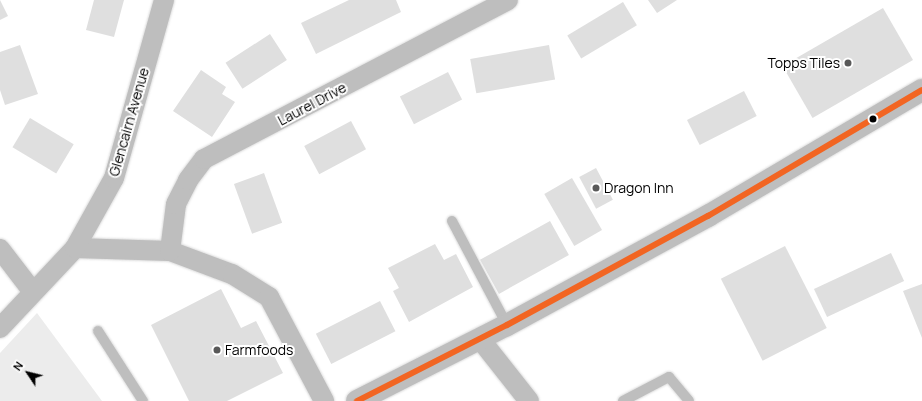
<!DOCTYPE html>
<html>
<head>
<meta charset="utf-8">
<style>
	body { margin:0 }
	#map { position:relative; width:922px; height:401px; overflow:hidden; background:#fff; font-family:Manrope,sans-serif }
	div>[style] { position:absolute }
	.green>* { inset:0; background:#ececec }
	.building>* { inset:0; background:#dfdfdf; transform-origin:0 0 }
	.roads { filter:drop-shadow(0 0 1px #dbdbdb) drop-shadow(0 0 1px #dbdbdb) }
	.lane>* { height:10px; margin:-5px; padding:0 5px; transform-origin:5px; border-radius:5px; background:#bebebe }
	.street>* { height:20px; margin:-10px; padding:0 10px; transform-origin:10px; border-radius:10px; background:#bebebe }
	.primary>* { height:22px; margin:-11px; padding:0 11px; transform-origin:11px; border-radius:11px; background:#bebebe }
	.bus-1>* { height:6px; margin:-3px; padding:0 3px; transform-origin:3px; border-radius:3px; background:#f26522 }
	.dots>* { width:11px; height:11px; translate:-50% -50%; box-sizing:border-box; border:2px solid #fff; border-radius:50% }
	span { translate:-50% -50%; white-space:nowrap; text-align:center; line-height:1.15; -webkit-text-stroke:4px #fff; paint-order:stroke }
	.poi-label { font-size:14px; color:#000 }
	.right { translate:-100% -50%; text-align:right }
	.left { translate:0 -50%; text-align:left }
	.street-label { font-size:14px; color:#000 }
	.north { position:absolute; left:8px; top:353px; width:40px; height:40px; -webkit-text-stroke:3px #fff; paint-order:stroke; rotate:305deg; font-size:11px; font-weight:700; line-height:16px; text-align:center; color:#000 }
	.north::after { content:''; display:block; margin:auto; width:14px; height:18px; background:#000; clip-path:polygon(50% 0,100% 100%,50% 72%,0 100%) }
</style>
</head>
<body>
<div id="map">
	<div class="green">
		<div style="clip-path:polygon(37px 313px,102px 401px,0 401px,0 353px)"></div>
	</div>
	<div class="building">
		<div style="clip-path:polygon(0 0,8px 16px,0 20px)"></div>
		<div style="clip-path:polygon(94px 0,124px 0,114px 37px,86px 30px)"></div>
		<div style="clip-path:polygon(349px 0,396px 0,401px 12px,316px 54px,301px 23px)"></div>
		<div style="clip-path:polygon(648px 0,677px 0,657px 13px)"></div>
		<div style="left:623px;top:2px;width:27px;height:65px;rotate:59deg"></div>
		<div style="left:883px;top:8px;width:60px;height:116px;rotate:60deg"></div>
		<div style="left:270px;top:34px;width:31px;height:53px;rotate:57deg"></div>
		<div style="clip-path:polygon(20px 45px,38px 94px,5px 105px,0 90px,0 52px)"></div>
		<div style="left:549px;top:45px;width:35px;height:80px;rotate:80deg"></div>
		<div style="clip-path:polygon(201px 70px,226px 87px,222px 94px,235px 102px,212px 137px,173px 111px)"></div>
		<div style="left:448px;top:72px;width:31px;height:54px;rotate:63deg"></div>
		<div style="left:744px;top:91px;width:28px;height:64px;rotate:63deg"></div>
		<div style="left:30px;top:118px;width:51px;height:34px;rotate:31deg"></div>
		<div style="left:351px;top:121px;width:32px;height:53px;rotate:62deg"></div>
		<div style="left:596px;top:168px;width:36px;height:19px;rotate:62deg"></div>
		<div style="left:264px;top:173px;width:53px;height:32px;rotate:70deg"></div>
		<div style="left:572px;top:178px;width:60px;height:32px;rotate:60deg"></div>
		<div style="left:550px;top:221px;width:39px;height:80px;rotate:61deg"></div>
		<div style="clip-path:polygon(435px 244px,444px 260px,456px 254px,473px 287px,409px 322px,393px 291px,399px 288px,388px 268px)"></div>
		<div style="left:785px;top:246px;width:92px;height:72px;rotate:63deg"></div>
		<div style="left:891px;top:253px;width:31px;height:85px;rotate:65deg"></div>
		<div style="clip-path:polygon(922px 284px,922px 338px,903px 291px)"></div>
		<div style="clip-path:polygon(221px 289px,241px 328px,256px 321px,283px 373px,227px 401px,189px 401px,151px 325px)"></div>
		<div style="left:380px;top:301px;width:34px;height:72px;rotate:63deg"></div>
	</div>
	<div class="roads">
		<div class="lane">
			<div style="left:452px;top:221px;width:118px;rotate:62.1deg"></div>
			<div style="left:98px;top:331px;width:83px;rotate:57.3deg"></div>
			<div style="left:623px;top:401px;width:52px;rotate:-27.6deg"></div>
			<div style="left:669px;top:377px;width:31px;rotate:50deg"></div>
		</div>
		<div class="street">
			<div style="left:75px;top:248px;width:95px;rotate:1.8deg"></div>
			<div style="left:170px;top:251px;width:66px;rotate:20.4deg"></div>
			<div style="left:232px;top:274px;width:44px;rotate:31.9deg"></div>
			<div style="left:269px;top:297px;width:118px;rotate:62.1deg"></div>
			<div style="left:0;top:249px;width:54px;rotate:52.5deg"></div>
			<div style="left:170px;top:251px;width:47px;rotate:-82.7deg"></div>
			<div style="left:176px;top:204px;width:27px;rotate:-63deg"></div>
			<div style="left:188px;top:180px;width:26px;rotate:-53deg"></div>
			<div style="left:204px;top:159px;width:343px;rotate:-27.6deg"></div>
			<div style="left:0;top:328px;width:110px;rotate:-46.8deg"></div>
			<div style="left:75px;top:248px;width:80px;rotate:-60.9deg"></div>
			<div style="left:114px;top:178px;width:185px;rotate:-74.3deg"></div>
			<div style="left:480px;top:339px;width:79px;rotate:51.7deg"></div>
		</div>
		<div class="primary">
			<div style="left:357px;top:401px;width:168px;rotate:-26.9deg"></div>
			<div style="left:507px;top:325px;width:229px;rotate:-28.5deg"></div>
			<div style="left:708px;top:216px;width:248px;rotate:-30.5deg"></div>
		</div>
	</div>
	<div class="bus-1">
		<div style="left:357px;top:401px;width:168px;rotate:-26.9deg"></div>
		<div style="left:507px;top:325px;width:229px;rotate:-28.5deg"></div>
		<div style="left:708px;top:216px;width:248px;rotate:-30.5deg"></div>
	</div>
	<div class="dots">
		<div style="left:848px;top:63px;background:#595959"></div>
		<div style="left:873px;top:119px;background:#000"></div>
		<div style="left:596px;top:188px;background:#595959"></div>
		<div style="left:217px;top:350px;background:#595959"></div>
	</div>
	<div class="poi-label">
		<span class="right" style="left:840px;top:63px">Topps Tiles</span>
		<span class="left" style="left:604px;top:188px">Dragon Inn</span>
		<span class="left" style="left:225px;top:350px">Farmfoods</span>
	</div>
	<div class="street-label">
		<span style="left:312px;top:104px;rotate:-28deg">Laurel Drive</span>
		<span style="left:129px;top:122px;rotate:-74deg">Glencairn Avenue</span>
	</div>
	<div class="north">N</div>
</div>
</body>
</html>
